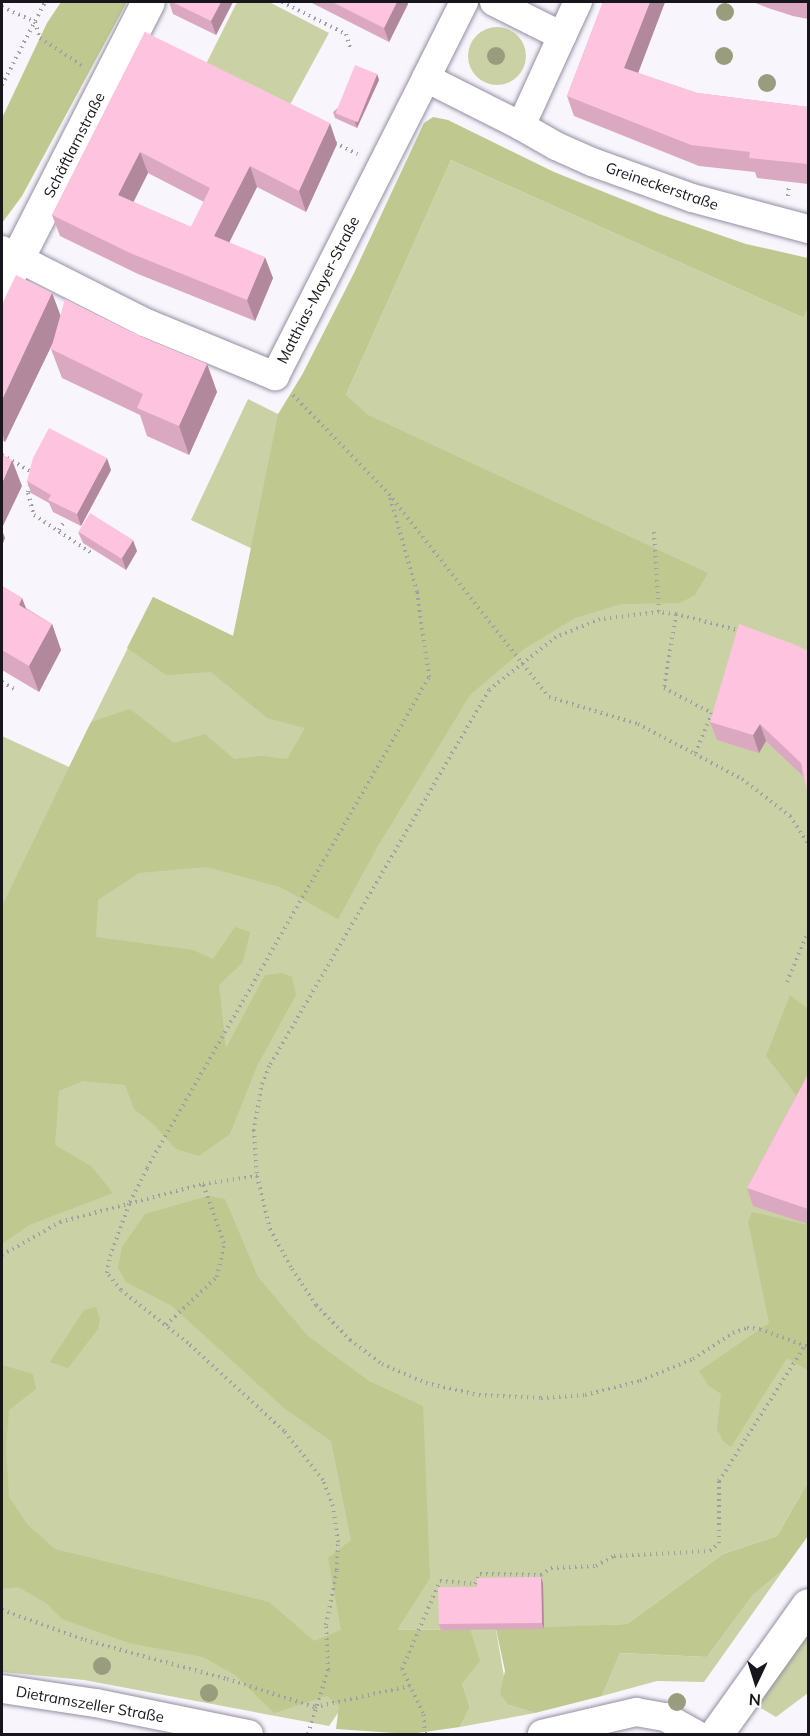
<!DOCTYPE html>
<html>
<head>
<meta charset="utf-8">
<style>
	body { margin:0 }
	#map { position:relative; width:810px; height:1736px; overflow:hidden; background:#f8f5fd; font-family:Mulish,sans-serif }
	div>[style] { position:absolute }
	.green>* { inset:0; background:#cad2a5 }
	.round { border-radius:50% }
	.forest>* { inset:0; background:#bec88f }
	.path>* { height:4px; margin-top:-2px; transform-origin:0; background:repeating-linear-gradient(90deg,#a19fa6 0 1.5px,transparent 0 6px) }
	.roads { filter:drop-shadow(0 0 2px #958ea0) drop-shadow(0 0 2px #958ea0) }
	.minor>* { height:28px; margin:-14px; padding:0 14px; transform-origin:14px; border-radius:14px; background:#fff }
	.tertiary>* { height:33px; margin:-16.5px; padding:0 16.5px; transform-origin:16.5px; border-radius:16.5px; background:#fff }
	.trees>* { width:18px; height:18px; margin:-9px; border-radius:50%; background:#999c7d }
	.wall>* { inset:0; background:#daa8c0 }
	.shaded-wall>* { inset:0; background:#b2889c }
	.building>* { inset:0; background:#fec3df; transform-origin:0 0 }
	span { translate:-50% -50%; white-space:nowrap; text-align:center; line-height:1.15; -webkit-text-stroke:4.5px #fff; paint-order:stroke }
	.street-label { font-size:15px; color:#18161d }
	.frame { position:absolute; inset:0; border:3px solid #18161d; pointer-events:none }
	.north { position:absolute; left:726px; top:1652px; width:60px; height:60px; -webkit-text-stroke:4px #fff; paint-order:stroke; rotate:184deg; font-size:16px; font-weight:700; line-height:24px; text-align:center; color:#18161d }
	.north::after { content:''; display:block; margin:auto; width:21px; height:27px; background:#18161d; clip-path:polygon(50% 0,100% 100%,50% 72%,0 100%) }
</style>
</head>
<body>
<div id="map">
	<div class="green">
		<div style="clip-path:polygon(237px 2px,269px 2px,329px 33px,286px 112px,203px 70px)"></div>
		<div class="round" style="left:468px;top:27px;width:58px;height:58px"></div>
		<div style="clip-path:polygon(451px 160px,804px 318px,808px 308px,808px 1325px,788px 1358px,808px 1371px,808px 1482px,777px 1536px,723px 1554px,627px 1624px,496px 1630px,509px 1705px,535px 1713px,460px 1727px,470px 1707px,462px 1683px,469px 1629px,396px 1630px,329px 1726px,84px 1680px,2px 1672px,2px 736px,69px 767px,153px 597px,233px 636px,268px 556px,191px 520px,248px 399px,278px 414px,302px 375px,346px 395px)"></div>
		<div style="clip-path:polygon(784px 1569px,704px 1682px,657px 1681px,602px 1696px,620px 1653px,707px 1657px,753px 1595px)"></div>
		<div style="clip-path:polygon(808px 1631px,808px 1693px,776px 1717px,754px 1704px)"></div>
	</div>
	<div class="forest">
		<div style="clip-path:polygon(61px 2px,127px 2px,22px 196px,2px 223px,2px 118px,47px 23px)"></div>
		<div style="clip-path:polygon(433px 117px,448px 120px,554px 172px,659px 214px,746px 244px,808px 258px,808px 308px,804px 318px,451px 160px,346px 395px,368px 415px,708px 573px,695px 595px,680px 603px,621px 604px,575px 618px,524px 649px,470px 695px,378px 846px,338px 919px,280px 887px,207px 867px,139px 873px,98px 900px,96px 937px,193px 950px,213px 959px,235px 927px,250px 932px,243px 962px,219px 985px,226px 1048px,265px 975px,282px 973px,292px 977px,296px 995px,257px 1066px,230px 1134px,199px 1156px,176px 1149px,152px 1123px,134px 1109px,125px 1085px,83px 1081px,59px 1091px,55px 1145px,91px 1166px,113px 1193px,29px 1225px,2px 1244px,2px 906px,91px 722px,130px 709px,174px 743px,205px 734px,234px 759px,262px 756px,287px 759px,305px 728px,267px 718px,211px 672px,166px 675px,127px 648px,153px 597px,233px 636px,278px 415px,302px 375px,354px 273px,424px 123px)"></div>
		<div style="clip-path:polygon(790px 995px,808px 1009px,808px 1100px,806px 1108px,766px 1056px)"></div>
		<div style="clip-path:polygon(208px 1196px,225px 1199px,258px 1277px,308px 1336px,369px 1381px,423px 1406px,430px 1578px,397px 1630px,470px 1629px,480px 1661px,462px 1683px,470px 1707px,460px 1727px,410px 1734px,336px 1729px,339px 1706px,327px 1696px,274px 1713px,235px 1675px,203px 1657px,129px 1643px,62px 1619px,46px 1603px,18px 1587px,2px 1589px,2px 1365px,33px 1374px,36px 1389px,9px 1410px,6px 1448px,9px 1497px,27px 1524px,55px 1549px,269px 1602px,314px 1641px,341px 1630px,328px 1558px,351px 1540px,331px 1441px,284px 1408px,172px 1306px,126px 1282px,118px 1268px,122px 1247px,145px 1214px)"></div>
		<div style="clip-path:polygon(752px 1212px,808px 1225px,808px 1371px,787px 1358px,731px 1447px,723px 1441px,717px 1429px,721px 1394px,708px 1385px,699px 1371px,769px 1323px,748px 1221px)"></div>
		<div style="clip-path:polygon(96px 1307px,100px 1319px,98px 1329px,68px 1368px,50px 1362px,84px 1310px)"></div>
		<div style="clip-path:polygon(808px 1482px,808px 1536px,784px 1569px,753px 1595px,707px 1657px,620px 1653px,602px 1696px,535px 1713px,509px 1705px,500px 1694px,505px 1671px,496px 1629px,627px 1624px,723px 1554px,777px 1536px)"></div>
	</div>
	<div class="path">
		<div style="left:282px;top:2px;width:72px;rotate:26.6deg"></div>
		<div style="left:346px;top:34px;width:17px;rotate:73deg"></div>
		<div style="left:2px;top:7px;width:36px;rotate:24deg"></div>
		<div style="left:35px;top:22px;width:17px;rotate:73deg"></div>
		<div style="left:40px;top:38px;width:51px;rotate:33.1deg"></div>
		<div style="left:2px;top:85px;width:93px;rotate:-62.6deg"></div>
		<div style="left:335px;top:143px;width:25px;rotate:26deg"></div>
		<div style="left:788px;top:196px;width:10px;rotate:-84deg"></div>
		<div style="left:293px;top:395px;width:138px;rotate:45.9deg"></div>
		<div style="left:389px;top:494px;width:258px;rotate:51.8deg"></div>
		<div style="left:549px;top:697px;width:93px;rotate:16.9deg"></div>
		<div style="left:638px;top:724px;width:64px;rotate:27.8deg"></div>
		<div style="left:2px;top:455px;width:34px;rotate:30deg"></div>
		<div style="left:30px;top:485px;width:8px;rotate:104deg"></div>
		<div style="left:28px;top:493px;width:23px;rotate:75deg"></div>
		<div style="left:34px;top:515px;width:71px;rotate:33.5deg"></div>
		<div style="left:59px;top:530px;width:9px;rotate:-58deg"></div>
		<div style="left:654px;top:532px;width:80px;rotate:86.4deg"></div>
		<div style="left:676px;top:614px;width:75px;rotate:99.2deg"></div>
		<div style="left:664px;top:688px;width:54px;rotate:27.5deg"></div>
		<div style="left:712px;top:713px;width:44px;rotate:112.5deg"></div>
		<div style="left:695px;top:754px;width:53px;rotate:28deg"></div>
		<div style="left:742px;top:779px;width:61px;rotate:37.6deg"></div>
		<div style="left:790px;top:816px;width:33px;rotate:57deg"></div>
		<div style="left:741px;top:631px;width:67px;rotate:-165.3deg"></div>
		<div style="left:676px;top:614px;width:17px;rotate:-173deg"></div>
		<div style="left:659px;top:612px;width:59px;rotate:173.2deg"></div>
		<div style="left:600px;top:619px;width:48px;rotate:157.8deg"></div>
		<div style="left:556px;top:637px;width:85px;rotate:141.7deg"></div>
		<div style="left:489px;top:690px;width:436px;rotate:120.3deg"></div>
		<div style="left:269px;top:1066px;width:23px;rotate:110deg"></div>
		<div style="left:261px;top:1088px;width:43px;rotate:99.5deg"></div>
		<div style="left:254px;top:1130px;width:46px;rotate:86.3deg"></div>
		<div style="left:257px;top:1176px;width:55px;rotate:76.2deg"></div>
		<div style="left:270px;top:1229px;width:46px;rotate:61.2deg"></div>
		<div style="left:292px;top:1269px;width:43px;rotate:56.3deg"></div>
		<div style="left:316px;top:1305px;width:49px;rotate:45.8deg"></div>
		<div style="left:350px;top:1340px;width:40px;rotate:37deg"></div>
		<div style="left:382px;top:1364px;width:48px;rotate:23.4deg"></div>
		<div style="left:426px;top:1383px;width:54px;rotate:12.8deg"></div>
		<div style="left:479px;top:1395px;width:62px;rotate:2.8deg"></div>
		<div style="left:541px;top:1398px;width:44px;rotate:-3.9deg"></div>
		<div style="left:585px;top:1395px;width:57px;rotate:-14.3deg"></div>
		<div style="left:640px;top:1381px;width:57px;rotate:-22.5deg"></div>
		<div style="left:693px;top:1359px;width:48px;rotate:-33deg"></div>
		<div style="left:733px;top:1333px;width:15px;rotate:-20deg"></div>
		<div style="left:747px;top:1328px;width:13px;rotate:4deg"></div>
		<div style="left:760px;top:1329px;width:51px;rotate:20.6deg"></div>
		<div style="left:2px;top:682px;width:16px;rotate:30deg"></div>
		<div style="left:787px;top:982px;width:54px;rotate:-67.2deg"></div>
		<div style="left:2px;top:1255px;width:67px;rotate:-29.6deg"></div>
		<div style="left:60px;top:1222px;width:148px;rotate:-14.9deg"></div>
		<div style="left:203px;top:1184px;width:55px;rotate:-8.4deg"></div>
		<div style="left:166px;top:1325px;width:70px;rotate:-43.3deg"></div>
		<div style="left:217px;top:1277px;width:35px;rotate:-78deg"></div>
		<div style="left:224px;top:1243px;width:63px;rotate:-109.6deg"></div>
		<div style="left:2px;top:1610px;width:88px;rotate:19.9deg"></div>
		<div style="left:85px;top:1640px;width:147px;rotate:15.4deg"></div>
		<div style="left:227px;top:1679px;width:92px;rotate:17.7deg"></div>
		<div style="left:315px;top:1707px;width:97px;rotate:-12.5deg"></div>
		<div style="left:308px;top:1734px;width:67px;rotate:-72.6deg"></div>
		<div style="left:328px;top:1670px;width:45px;rotate:-92.5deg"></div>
		<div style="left:326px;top:1625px;width:56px;rotate:-78.7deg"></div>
		<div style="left:337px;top:1570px;width:28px;rotate:-88deg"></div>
		<div style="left:338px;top:1542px;width:36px;rotate:-98deg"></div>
		<div style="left:333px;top:1506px;width:28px;rotate:-111deg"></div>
		<div style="left:323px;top:1480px;width:63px;rotate:-128.5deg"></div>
		<div style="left:284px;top:1431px;width:130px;rotate:-137.5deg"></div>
		<div style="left:188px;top:1343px;width:85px;rotate:-141.7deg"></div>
		<div style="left:121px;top:1290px;width:22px;rotate:-129deg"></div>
		<div style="left:107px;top:1273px;width:17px;rotate:-80deg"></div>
		<div style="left:110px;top:1256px;width:58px;rotate:-69.7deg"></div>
		<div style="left:130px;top:1202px;width:38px;rotate:-63deg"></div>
		<div style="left:147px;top:1168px;width:566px;rotate:-60.13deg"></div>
		<div style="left:429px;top:677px;width:86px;rotate:-98deg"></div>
		<div style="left:417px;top:592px;width:102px;rotate:-105.9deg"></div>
		<div style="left:425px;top:1734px;width:21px;rotate:-95deg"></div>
		<div style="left:423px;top:1713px;width:49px;rotate:-115.5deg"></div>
		<div style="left:402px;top:1669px;width:96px;rotate:-66.6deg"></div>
		<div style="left:440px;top:1581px;width:35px;rotate:5deg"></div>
		<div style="left:475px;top:1584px;width:11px;rotate:-63deg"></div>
		<div style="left:480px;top:1574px;width:61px;rotate:0.9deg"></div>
		<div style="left:541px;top:1575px;width:12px;rotate:-35deg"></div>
		<div style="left:551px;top:1568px;width:45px;rotate:-2.5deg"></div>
		<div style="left:596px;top:1566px;width:21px;rotate:-29deg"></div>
		<div style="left:614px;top:1556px;width:96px;rotate:-3deg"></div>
		<div style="left:710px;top:1551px;width:12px;rotate:-42deg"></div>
		<div style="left:719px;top:1543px;width:62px;rotate:-90deg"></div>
		<div style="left:719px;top:1481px;width:159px;rotate:-57.6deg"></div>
	</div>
	<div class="roads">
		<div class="minor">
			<div style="left:464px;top:2px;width:85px;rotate:116.6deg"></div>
			<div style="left:426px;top:78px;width:106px;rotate:26.8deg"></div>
			<div style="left:521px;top:126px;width:99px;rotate:-65.5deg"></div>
			<div style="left:562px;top:36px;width:76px;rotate:-153.4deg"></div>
			<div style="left:562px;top:36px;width:38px;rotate:-65deg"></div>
			<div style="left:521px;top:126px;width:40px;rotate:29.7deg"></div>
			<div style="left:556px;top:146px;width:39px;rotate:24deg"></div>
			<div style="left:592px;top:162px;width:106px;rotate:19.8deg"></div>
			<div style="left:692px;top:198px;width:120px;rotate:15deg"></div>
			<div style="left:2px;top:250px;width:159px;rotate:26.9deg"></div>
			<div style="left:144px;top:322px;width:142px;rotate:22.4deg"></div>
			<div style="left:275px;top:376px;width:334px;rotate:-63.1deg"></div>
			<div style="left:2px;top:1689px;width:95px;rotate:8.5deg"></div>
			<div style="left:96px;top:1703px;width:156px;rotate:11.5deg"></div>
			<div style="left:542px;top:1734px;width:97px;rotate:-13.2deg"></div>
			<div style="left:636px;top:1712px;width:29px;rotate:10deg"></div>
			<div style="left:665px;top:1717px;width:35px;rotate:29deg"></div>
		</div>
		<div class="tertiary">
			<div style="left:2px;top:288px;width:321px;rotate:-63deg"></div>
			<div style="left:716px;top:1734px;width:158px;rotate:-54.5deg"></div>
		</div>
	</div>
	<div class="trees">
		<div style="left:725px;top:12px"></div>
		<div style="left:496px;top:56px"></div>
		<div style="left:724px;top:56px"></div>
		<div style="left:767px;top:83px"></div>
		<div style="left:102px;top:1666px"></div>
		<div style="left:209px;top:1693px"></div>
		<div style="left:677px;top:1702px"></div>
	</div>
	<div class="wall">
		<div style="clip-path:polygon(169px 2px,233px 2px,216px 35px,173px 14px)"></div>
		<div style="clip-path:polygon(310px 2px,407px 2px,408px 4px,389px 42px)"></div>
		<div style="clip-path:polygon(603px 2px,665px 2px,638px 73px,697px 93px,808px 107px,808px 184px,757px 178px,755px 172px,699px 166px,574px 116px,567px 96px)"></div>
		<div style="clip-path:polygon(753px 2px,808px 2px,808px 19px,793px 16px,768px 8px)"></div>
		<div style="clip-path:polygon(evenodd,145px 32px,337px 144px,306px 212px,257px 187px,229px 242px,273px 278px,255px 321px,138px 274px,60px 236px,52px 215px,145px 32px,148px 173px,204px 202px,191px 227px,133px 202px,148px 173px)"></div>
		<div style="clip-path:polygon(377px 74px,379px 80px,357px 128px,335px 118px,333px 112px)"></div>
		<div style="clip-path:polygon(52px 293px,60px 315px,142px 337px,207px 364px,217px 392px,189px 455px,147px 436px,140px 415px,62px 378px,51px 349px,54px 340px,5px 442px,2px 440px,2px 304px)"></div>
		<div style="clip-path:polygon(111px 470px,81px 526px,53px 512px,49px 503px,31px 493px,27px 481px)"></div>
		<div style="clip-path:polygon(78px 532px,137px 551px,126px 570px,83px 543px)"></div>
		<div style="clip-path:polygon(2px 586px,22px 598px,26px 608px,52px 624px,61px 650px,39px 692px,2px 670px)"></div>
		<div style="clip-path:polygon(808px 651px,808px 795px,806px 787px,804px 777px,766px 741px,759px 753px,717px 740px,710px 722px)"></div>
		<div style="clip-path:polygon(808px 1070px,808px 1224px,753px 1206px,747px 1188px,806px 1078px)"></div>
		<div style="clip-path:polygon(543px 1583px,544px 1629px,441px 1630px,439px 1624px,477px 1587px)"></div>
	</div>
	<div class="shaded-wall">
		<div style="clip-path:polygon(221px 2px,233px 2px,216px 35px,211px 21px)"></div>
		<div style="clip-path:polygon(397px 2px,407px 2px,408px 4px,389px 42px,384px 28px)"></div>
		<div style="clip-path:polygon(650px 2px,665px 2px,632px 89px,624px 68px)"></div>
		<div style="clip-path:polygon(377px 74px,379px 80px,357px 128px,355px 122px)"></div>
		<div style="clip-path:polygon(330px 123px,337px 144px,306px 212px,299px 191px)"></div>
		<div style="clip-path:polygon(140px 152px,148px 173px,126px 217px,118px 195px)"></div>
		<div style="clip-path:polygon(250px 166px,257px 187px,222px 257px,214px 236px)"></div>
		<div style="clip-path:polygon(265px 257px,273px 278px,255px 321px,247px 300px)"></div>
		<div style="clip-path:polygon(52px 293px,63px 322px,5px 442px,2px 431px,2px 400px)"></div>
		<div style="clip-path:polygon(207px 364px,217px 392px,189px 455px,179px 426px)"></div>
		<div style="clip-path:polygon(107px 458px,111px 470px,81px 526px,77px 514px)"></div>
		<div style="clip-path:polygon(12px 460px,22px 486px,2px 528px,2px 483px)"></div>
		<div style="clip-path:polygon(2px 530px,5px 538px,2px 546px)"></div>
		<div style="clip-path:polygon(133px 540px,137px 551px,126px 570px,122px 558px)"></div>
		<div style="clip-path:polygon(22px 598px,31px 623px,19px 605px)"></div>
		<div style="clip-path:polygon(52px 624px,61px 650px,39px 692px,29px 666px)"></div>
		<div style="clip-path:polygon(760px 724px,766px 741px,759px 753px,753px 735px)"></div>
		<div style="clip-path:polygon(541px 1577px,543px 1583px,544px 1629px,542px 1623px)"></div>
	</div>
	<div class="building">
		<div style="clip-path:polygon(172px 2px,221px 2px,211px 21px)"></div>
		<div style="clip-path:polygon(332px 2px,397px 2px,384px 28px)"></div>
		<div style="clip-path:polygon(603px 2px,650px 2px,624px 68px,697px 93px,808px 107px,808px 164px,749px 158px,750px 152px,691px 145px,567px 96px)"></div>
		<div style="clip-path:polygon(evenodd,145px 32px,330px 123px,299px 191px,250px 166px,214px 236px,265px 257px,247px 300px,130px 253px,52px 215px,145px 32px,140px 152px,210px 188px,191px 227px,118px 195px,140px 152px)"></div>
		<div style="left:355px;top:65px;width:24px;height:52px;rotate:22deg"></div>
		<div style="clip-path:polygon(16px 275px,52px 293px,2px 400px,2px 304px)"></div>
		<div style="clip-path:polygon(65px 299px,142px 337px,207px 364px,179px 426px,137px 408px,143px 394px,51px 349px)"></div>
		<div style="clip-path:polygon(49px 428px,107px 458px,77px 514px,48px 500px,51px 495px,27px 481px,33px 458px)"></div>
		<div style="clip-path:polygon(2px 454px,12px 460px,2px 483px)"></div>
		<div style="left:90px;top:513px;width:51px;height:22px;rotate:32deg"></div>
		<div style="clip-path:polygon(2px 586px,22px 598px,19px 605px,52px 624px,29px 666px,2px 650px)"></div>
		<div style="clip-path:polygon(739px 624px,798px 646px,808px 651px,808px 793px,806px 787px,801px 763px,760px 724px,753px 735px,710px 722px)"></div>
		<div style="clip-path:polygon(808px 1070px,808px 1209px,747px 1188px,806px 1078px)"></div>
		<div style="clip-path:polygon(541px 1577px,542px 1623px,439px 1624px,438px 1587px,477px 1587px,477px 1578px)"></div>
	</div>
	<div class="street-label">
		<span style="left:74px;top:145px;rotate:-63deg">Schäftlarnstraße</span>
		<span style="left:662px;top:186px;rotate:19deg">Greineckerstraße</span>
		<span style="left:318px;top:290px;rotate:-63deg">Matthias-Mayer-Straße</span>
		<span style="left:90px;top:1704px;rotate:10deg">Dietramszeller Straße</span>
	</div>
	<div class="frame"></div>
	<div class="north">N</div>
</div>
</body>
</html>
